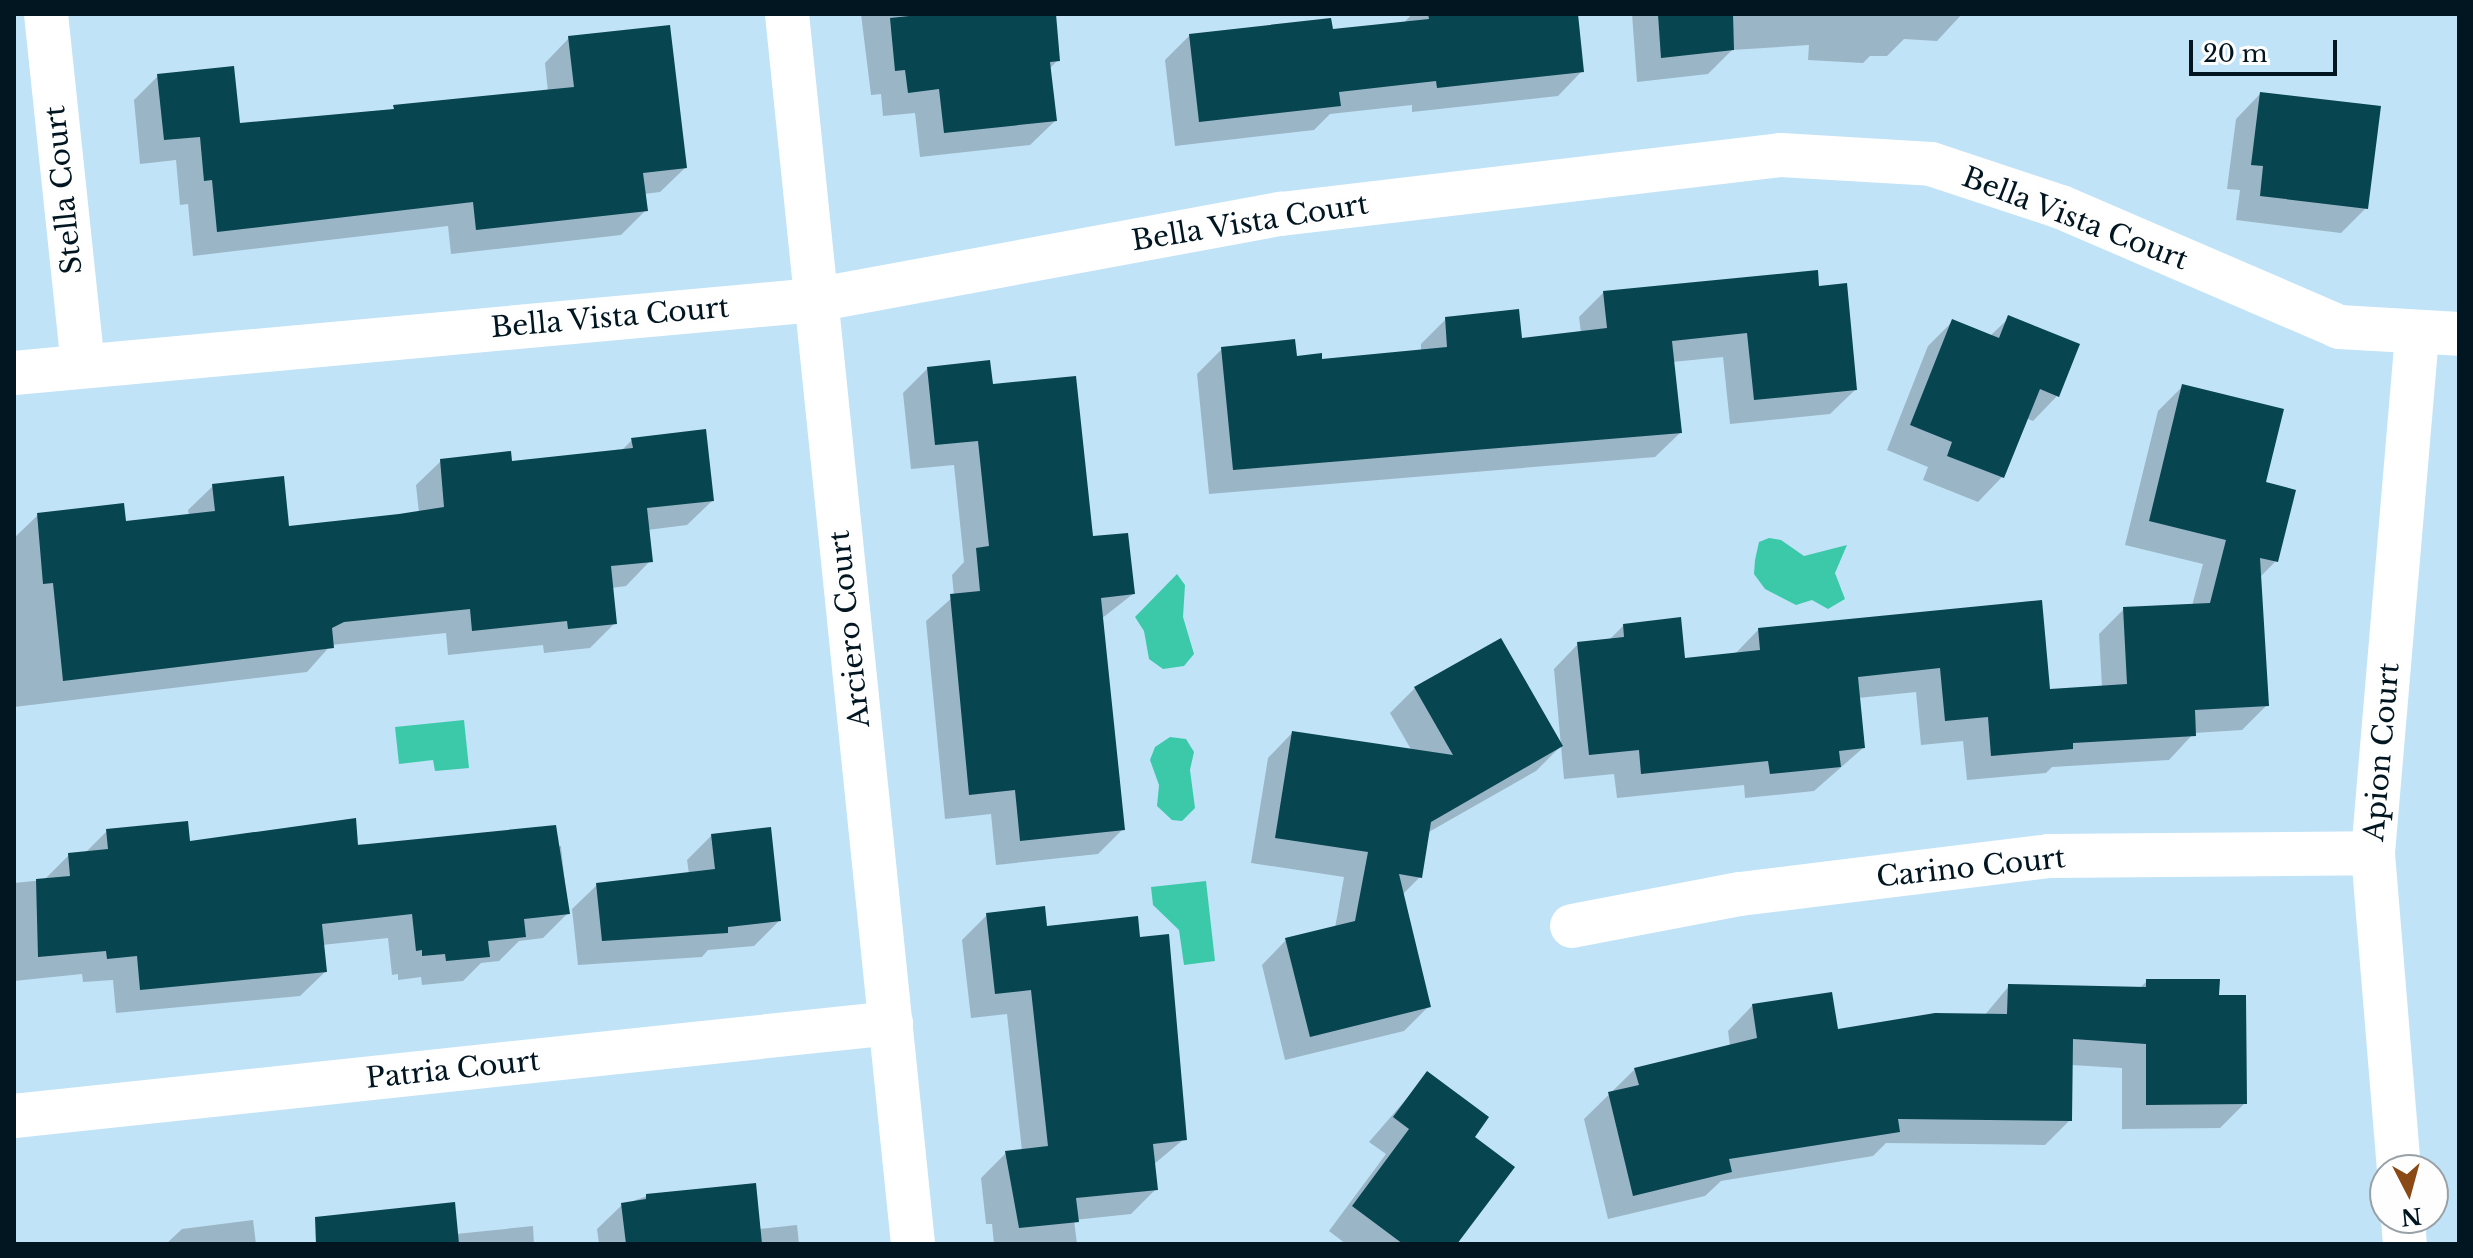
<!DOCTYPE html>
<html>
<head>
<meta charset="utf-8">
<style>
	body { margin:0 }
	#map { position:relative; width:2473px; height:1258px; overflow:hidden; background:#c1e3f7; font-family:"Libre Baskerville",serif }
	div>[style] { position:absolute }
	.water>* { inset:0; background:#3cc9aa }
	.shadow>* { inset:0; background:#0003 }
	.building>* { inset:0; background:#074550 }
	.street>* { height:44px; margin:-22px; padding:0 22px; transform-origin:22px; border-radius:22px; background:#fff }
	span { translate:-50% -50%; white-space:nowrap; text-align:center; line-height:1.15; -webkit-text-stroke:8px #fefefe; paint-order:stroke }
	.street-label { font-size:28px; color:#011621 }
	.frame { position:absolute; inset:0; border:16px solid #011621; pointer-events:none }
	.north { position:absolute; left:2369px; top:1154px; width:80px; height:80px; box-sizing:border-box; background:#fefefe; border:2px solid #99a1a6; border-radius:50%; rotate:174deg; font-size:22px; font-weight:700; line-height:32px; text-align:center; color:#011621 }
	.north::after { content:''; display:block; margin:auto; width:28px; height:36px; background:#8b4a15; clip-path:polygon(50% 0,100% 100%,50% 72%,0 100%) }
	.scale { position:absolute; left:2189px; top:40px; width:148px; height:36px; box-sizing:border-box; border:4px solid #011621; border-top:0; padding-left:10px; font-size:24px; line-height:28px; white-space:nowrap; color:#011621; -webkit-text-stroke:6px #fefefe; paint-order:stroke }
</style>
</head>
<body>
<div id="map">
	<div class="water">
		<div style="clip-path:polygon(1769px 538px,1781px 540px,1804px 556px,1847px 545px,1835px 573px,1845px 599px,1828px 609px,1812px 600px,1796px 605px,1765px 589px,1754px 574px,1755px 560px,1759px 542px)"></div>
		<div style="clip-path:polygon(1177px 574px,1185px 585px,1183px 617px,1194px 654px,1184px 666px,1163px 669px,1149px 659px,1144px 631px,1135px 617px)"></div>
		<div style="clip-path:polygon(464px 720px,469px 768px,435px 771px,433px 760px,399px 764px,395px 727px)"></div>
		<div style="clip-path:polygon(1170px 737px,1186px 739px,1194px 752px,1190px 770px,1195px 808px,1182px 821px,1172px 820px,1157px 806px,1159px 785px,1150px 760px,1155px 747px)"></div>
		<div style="clip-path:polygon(1206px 881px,1215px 961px,1184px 965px,1179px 930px,1153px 905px,1151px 887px)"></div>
	</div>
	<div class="shadow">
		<div style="clip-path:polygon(861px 14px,1053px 14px,1058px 60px,1049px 69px,1055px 121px,1030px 145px,920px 157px,915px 113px,883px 116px,881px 94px,871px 95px)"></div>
		<div style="clip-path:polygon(1412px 14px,1576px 14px,1582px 71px,1558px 96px,1412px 112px,1412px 105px,1330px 114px,1314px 130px,1175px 146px,1165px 60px,1190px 35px,1331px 31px,1403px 24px)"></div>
		<div style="clip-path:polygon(1632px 14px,1962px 14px,1937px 41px,1904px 39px,1887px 56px,1870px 56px,1863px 63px,1808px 60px,1809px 45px,1732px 50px,1708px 74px,1637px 82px)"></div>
		<div style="clip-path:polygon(569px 38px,685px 168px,660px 192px,644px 194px,646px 210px,621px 235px,451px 254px,448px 226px,193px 256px,188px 204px,180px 205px,176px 160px,140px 164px,134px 100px,158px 76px,238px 125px,390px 111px,548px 92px,545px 63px)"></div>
		<div style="clip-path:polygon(2260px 94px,2366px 208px,2341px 233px,2236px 220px,2240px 190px,2227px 189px,2236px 119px)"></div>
		<div style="clip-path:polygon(1817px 288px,1855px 390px,1830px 414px,1730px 424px,1723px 357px,1672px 362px,1680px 433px,1655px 457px,1209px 494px,1197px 374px,1222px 349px,1321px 361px,1421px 352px,1421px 344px,1446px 319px,1520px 341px,1581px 333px,1579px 317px,1604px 292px)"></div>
		<div style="clip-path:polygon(2009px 318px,2057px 396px,2033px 421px,2026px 418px,2002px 477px,1978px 502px,1923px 480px,1928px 467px,1887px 450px,1928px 346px,1953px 321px,1990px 336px)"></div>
		<div style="clip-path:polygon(928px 368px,991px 386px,1133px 594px,1101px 619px,1122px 830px,1098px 854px,996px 865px,991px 814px,945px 819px,926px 621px,954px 596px,952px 575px,964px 562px,954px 465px,911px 469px,903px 393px)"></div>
		<div style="clip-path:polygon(2183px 386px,2264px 483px,2276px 561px,2260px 577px,2267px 705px,2242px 730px,2194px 733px,2169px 760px,2052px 767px,2046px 773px,1967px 780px,1963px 741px,1921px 745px,1916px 692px,1858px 698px,1863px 748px,1814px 791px,1745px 798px,1744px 785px,1617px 798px,1614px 774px,1564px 779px,1554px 669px,1578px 644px,1608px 641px,1624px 625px,1683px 660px,1734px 655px,1758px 630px,2040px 602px,2048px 691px,2102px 687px,2099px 634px,2124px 609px,2192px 606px,2203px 564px,2125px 545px,2158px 411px)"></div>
		<div style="clip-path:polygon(632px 440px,712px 501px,687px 525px,647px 530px,650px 561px,626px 586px,611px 588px,615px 623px,590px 648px,544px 653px,543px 645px,448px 655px,446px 633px,331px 645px,307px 672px,14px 707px,14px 538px,38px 515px,124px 523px,189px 516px,188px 510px,213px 486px,287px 528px,419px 513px,416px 485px,441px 461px,510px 463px,620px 452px)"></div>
		<div style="clip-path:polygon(1415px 688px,1561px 746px,1536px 771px,1427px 833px,1420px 877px,1402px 895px,1429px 1006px,1404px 1031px,1285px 1060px,1262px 965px,1286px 940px,1335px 928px,1344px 877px,1251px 863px,1268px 758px,1292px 733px,1412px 751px,1390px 713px)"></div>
		<div style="clip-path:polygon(107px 831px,189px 843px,561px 846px,568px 913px,543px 938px,519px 941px,499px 961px,481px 963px,463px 981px,422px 985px,421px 977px,398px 980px,398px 974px,392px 975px,388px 938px,322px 945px,325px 972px,300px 996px,116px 1013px,113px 980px,83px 982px,82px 974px,14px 981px,14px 883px,44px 880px,69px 855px,84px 854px)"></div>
		<div style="clip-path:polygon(712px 835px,779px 921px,754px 946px,708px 950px,702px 957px,578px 965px,572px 909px,597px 885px,689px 874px,687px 860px)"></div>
		<div style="clip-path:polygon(987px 915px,1045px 928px,1184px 1139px,1153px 1165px,1156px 1189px,1131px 1214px,1074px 1220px,1077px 1244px,994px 1244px,992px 1224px,986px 1224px,981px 1178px,1006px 1153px,1022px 1151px,1007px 1014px,971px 1018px,962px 940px)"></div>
		<div style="clip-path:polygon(2147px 981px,2217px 997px,2245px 1103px,2220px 1128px,2122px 1129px,2122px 1068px,2071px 1065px,2070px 1120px,2045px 1145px,1886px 1143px,1873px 1156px,1721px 1181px,1705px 1196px,1608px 1219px,1584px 1119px,1635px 1069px,1730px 1046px,1728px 1031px,1752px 1006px,1836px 1031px,1984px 1016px,2009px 986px,2139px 989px)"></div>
		<div style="clip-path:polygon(1428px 1074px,1472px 1137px,1454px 1244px,1346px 1244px,1329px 1231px,1386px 1154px,1369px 1142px)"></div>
		<div style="clip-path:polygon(647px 1196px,759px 1229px,797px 1225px,799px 1244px,599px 1244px,597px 1229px,622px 1205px)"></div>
		<div style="clip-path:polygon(253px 1220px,256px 1244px,166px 1244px,182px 1229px)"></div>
		<div style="clip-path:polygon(533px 1226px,534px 1244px,356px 1244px,456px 1234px)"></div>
	</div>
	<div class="building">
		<div style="clip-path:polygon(929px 14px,1056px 14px,1060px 61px,1050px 62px,1057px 121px,944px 133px,939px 89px,908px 93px,905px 70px,895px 71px,890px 18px)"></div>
		<div style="clip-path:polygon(1428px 14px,1578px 14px,1584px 72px,1437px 88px,1436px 81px,1339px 92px,1341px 106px,1199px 122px,1189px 34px,1331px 18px,1333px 29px,1429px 19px)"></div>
		<div style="clip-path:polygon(1658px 14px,1733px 14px,1734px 50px,1661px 58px)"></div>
		<div style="clip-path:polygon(670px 25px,687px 168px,643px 173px,648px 211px,476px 230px,473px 202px,217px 232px,212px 180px,204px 181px,200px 137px,164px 140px,157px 74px,234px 66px,240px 123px,394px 109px,393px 105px,574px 87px,568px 36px)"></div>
		<div style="clip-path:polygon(2260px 92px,2381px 106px,2368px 209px,2260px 196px,2263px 166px,2251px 165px)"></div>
		<div style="clip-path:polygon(1818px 270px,1819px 286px,1847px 283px,1857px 390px,1754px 400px,1747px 333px,1672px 341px,1682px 433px,1233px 470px,1221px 347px,1295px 339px,1297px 356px,1322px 353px,1322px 359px,1447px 347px,1445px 317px,1519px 309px,1522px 338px,1607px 328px,1603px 291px)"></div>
		<div style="clip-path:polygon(2008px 315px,2080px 344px,2059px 397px,2040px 389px,2004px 478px,1947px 456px,1952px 442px,1910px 425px,1952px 319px,1999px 338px)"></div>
		<div style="clip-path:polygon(990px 360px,993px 384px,1076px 376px,1093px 536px,1128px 533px,1135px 594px,1101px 598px,1125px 830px,1020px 841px,1015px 790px,969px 795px,950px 594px,980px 591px,976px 548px,989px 546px,978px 441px,935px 445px,927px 367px)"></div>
		<div style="clip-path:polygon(2182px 384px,2284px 409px,2266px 482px,2296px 490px,2278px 562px,2260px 558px,2269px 706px,2195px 710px,2196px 736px,2073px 743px,2073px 749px,1991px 756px,1988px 717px,1945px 721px,1940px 668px,1858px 677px,1865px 748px,1839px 751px,1841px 767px,1770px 774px,1768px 761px,1641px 774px,1639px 750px,1589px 755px,1577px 642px,1624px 637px,1623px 624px,1681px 617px,1685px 658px,1760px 650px,1758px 628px,2042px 600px,2050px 689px,2127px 684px,2123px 607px,2210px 603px,2226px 540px,2149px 521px)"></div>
		<div style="clip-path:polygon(706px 429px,714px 501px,647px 508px,653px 562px,611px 566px,617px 624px,568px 629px,567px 621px,472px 631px,470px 609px,344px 622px,332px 628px,334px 648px,63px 681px,53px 583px,43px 584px,37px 513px,124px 503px,126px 521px,215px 511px,212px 484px,284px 476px,289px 526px,399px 514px,444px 507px,440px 459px,511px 451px,512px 461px,633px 448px,631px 438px)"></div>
		<div style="clip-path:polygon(1501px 638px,1563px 746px,1431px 822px,1422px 878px,1399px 874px,1431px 1007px,1310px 1037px,1285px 938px,1355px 921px,1368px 852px,1275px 838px,1292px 731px,1453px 755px,1414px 687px)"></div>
		<div style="clip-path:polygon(356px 818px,358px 845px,556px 825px,570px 914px,524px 919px,526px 937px,488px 941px,490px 957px,446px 961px,445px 954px,422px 956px,422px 950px,416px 951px,412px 914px,322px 924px,327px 972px,140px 990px,137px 956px,107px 959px,106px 951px,38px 957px,36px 879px,70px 876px,68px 853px,108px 849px,106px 829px,188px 821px,190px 841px)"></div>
		<div style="clip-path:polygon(771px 827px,781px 921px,728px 927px,728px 933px,602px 941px,596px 883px,715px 869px,711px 834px)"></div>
		<div style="clip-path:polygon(1045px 906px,1047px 926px,1138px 916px,1140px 937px,1169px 934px,1187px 1140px,1153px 1144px,1158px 1190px,1076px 1198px,1079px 1222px,1019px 1228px,1005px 1151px,1048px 1146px,1031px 990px,995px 994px,986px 913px)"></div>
		<div style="clip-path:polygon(2146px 979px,2220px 979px,2219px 995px,2246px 995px,2247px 1104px,2146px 1105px,2146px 1044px,2073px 1039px,2072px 1121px,1898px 1119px,1900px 1132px,1729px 1159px,1732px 1172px,1633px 1196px,1608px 1092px,1639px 1085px,1634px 1068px,1757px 1038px,1752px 1004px,1832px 992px,1838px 1029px,1935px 1013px,2007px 1014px,2008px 984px,2146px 987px)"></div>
		<div style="clip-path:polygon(1427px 1071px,1489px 1117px,1475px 1137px,1515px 1167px,1457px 1244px,1403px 1244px,1352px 1206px,1409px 1129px,1393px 1117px)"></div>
		<div style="clip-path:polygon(756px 1183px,762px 1244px,626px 1244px,621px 1203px,646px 1199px,646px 1194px)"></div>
		<div style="clip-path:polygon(455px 1202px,459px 1244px,316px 1244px,315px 1217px)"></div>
	</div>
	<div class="street">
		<div style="left:46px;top:14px;width:354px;rotate:84deg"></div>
		<div style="left:787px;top:14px;width:1236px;rotate:84.15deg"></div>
		<div style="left:14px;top:373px;width:804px;rotate:-5.21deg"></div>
		<div style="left:815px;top:300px;width:474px;rotate:-10.5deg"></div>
		<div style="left:1281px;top:214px;width:503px;rotate:-6.73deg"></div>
		<div style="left:1781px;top:155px;width:150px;rotate:3.4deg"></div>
		<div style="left:1931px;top:164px;width:137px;rotate:18.3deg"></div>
		<div style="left:2061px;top:207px;width:303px;rotate:23.3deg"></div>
		<div style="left:2339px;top:327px;width:120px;rotate:3.3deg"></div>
		<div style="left:1572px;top:926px;width:171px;rotate:-10.8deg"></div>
		<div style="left:1740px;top:894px;width:310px;rotate:-7deg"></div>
		<div style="left:2048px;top:856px;width:325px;rotate:-0.5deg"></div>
		<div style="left:14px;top:1116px;width:882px;rotate:-6.05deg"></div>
		<div style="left:2399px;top:1170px;width:318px;rotate:-94.7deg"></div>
		<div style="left:2373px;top:853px;width:520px;rotate:-85.14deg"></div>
		<div style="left:2403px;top:1218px;width:26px;rotate:86deg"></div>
	</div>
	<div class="street-label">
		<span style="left:64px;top:190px;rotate:-96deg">Stella Court</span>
		<span style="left:2075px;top:219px;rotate:21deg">Bella Vista Court</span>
		<span style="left:1250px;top:223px;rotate:-9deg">Bella Vista Court</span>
		<span style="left:610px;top:318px;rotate:-5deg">Bella Vista Court</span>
		<span style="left:850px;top:629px;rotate:-96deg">Arciero Court</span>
		<span style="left:2382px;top:752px;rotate:-85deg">Apion Court</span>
		<span style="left:1971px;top:868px;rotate:-6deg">Carino Court</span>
		<span style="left:453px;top:1070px;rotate:-6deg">Patria Court</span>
	</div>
	<div class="frame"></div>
	<div class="north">N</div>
	<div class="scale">20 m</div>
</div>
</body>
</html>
